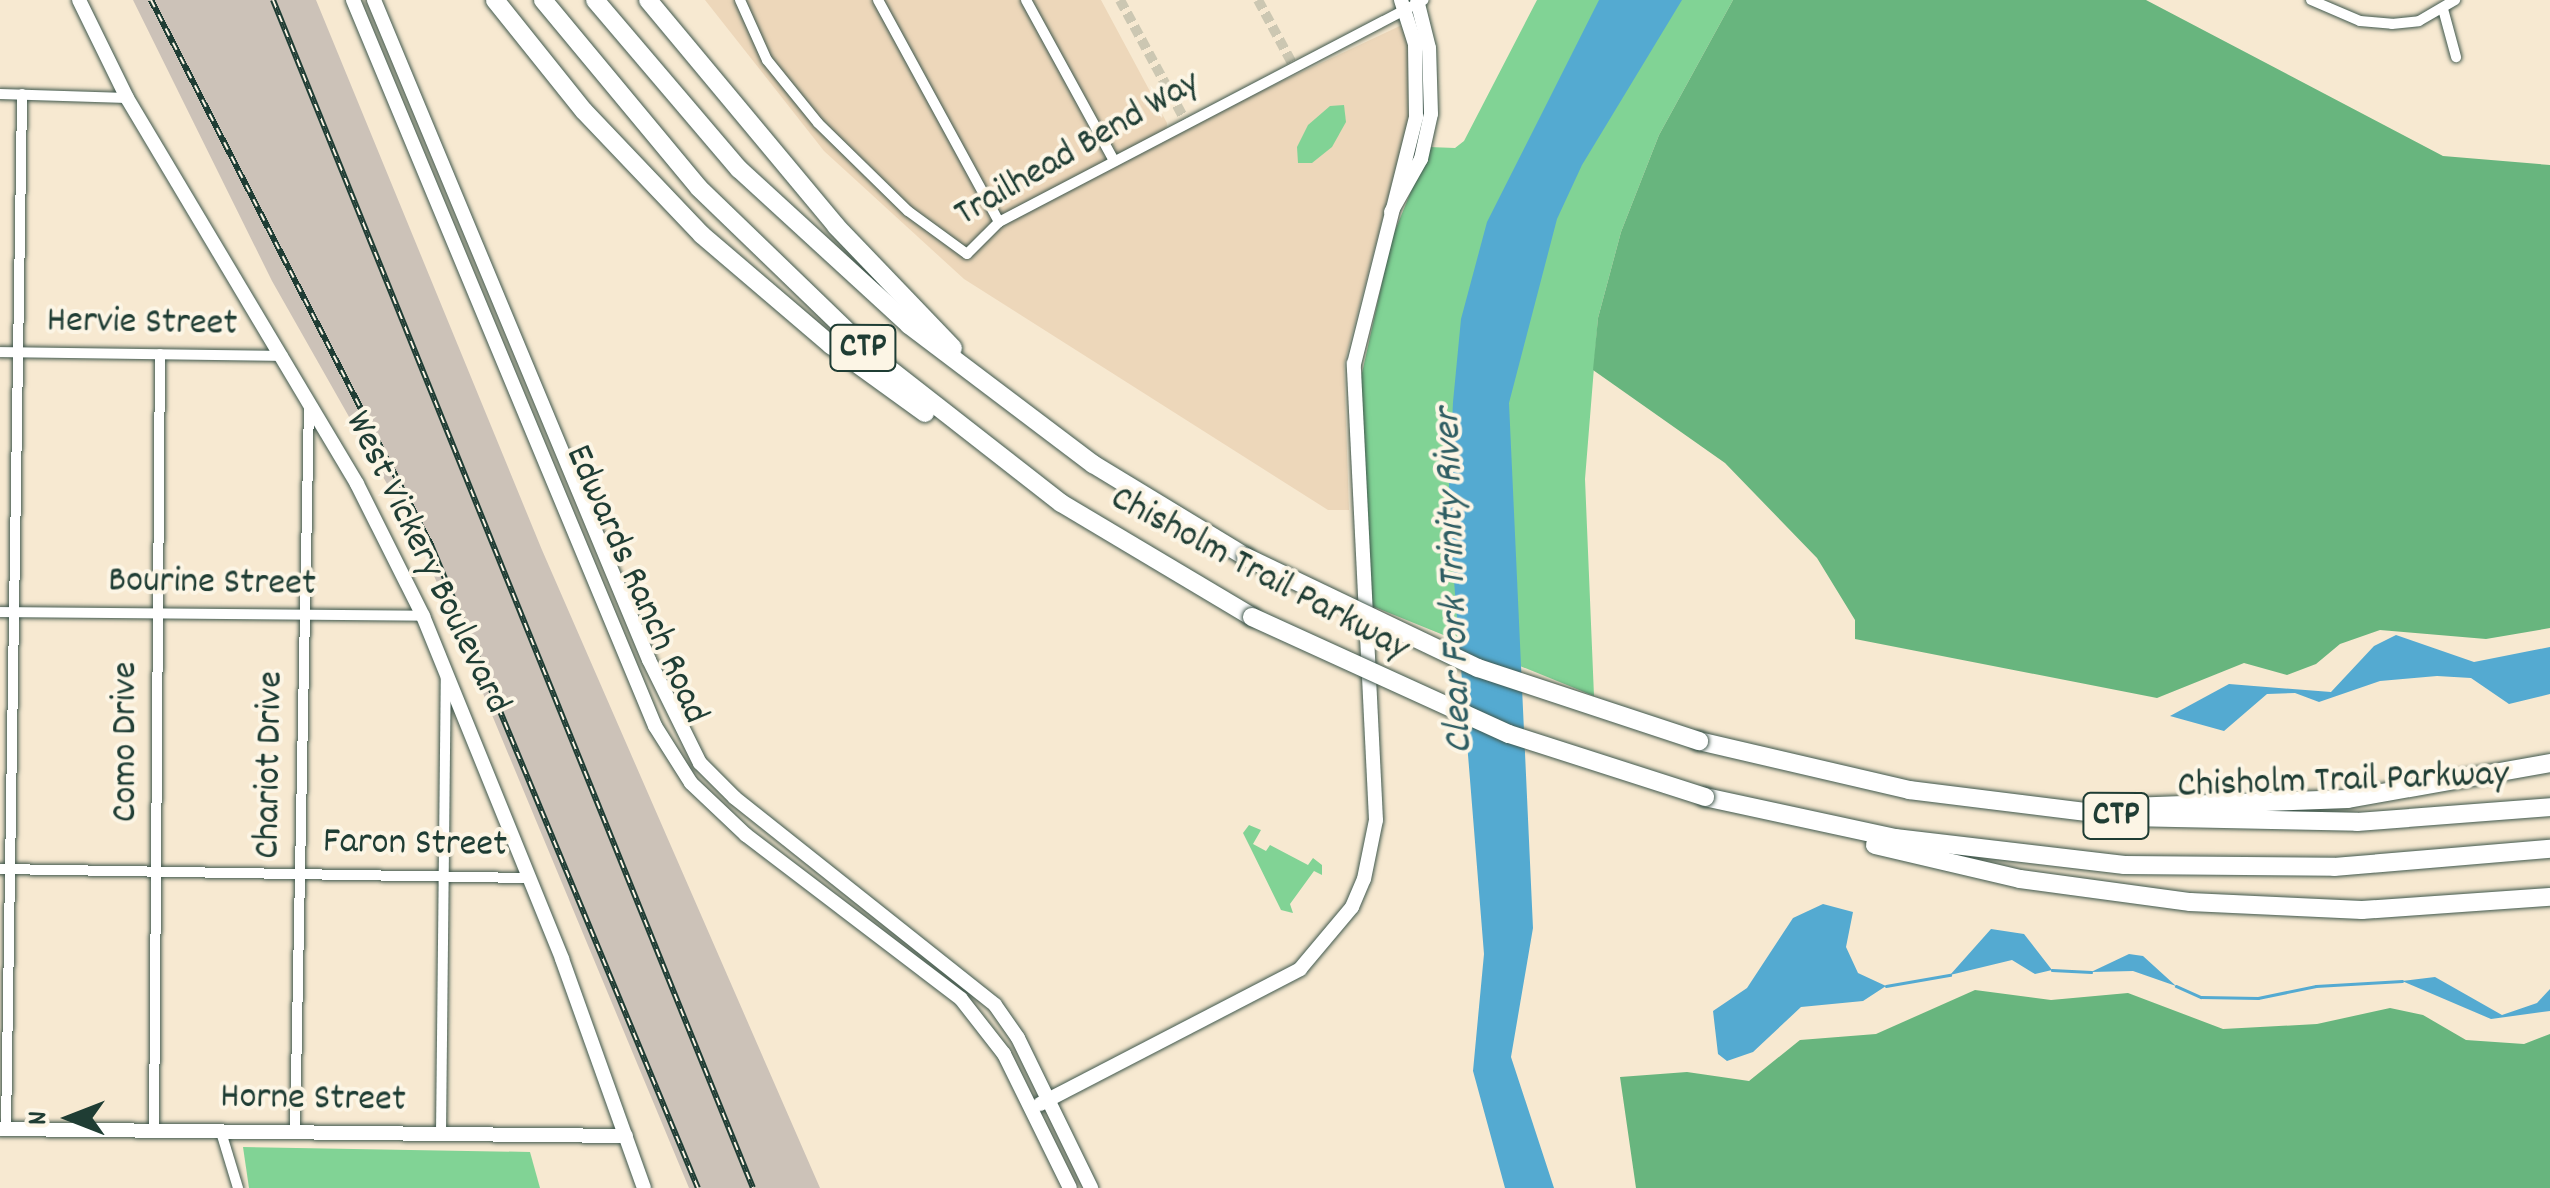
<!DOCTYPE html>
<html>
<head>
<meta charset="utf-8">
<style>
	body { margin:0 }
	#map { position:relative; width:2550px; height:1188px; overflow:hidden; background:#f7e9d1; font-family:Dekko,sans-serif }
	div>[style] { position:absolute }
	.built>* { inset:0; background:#edd7ba }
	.industrial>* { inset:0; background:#ccc2b8 }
	.green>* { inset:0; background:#81d395 }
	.forest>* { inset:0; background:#68b57e }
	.water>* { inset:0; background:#54aad1 }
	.stream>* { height:2.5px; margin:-1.25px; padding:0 1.25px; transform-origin:1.25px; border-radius:1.25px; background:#54aad1 }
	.street-tunnel>* { height:10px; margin-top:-5px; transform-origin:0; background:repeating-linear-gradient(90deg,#ccc7b2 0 10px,transparent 0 15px) }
	.roads { filter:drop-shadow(0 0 2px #3f574c) drop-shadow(0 0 2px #3f574c) }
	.street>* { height:10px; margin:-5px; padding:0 5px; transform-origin:5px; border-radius:5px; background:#fff }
	.secondary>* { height:14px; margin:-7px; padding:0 7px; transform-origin:7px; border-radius:7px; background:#fff }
	.highway>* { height:18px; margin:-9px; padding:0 9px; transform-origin:9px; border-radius:9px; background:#fff }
	.rail>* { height:6px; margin-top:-3px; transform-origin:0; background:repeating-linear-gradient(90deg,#fcf5e5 0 8px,#1f3d34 0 16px); box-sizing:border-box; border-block:2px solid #1f3d34 }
	.bridges { filter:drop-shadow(0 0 2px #3f574c) drop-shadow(0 0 2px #3f574c) }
	.highway-bridge>* { height:18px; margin:-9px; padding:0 9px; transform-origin:9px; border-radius:9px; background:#fff }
	span { translate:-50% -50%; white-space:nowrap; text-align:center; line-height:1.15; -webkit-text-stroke:8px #fcf5e5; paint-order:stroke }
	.shield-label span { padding:2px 8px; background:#fcf5e5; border:2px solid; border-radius:8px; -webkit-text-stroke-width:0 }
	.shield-label { font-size:35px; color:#1f3d34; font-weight:700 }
	.street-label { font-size:38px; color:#1f3d34 }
	.water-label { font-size:40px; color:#2f5e63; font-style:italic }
	.north { position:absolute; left:20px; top:1068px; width:100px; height:100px; -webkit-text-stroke:8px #fcf5e5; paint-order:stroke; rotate:270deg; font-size:28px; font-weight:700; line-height:40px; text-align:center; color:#1f3d34 }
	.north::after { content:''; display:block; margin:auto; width:35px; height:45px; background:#1f3d34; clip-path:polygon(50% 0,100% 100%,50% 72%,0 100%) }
</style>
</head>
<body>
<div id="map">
	<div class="built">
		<div style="clip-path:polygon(705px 0,1101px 0,1167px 123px,1166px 136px,1404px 24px,1415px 95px,1344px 364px,1349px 510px,1328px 510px,964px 279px,824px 151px)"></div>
	</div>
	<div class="industrial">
		<div style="clip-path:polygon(133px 0,316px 0,542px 550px,820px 1188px,689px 1188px,420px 542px,272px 281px)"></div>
	</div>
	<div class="green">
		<div style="clip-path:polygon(1537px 0,1733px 0,1659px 135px,1621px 232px,1598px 318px,1585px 479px,1594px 696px,1372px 606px,1360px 382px,1392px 238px,1429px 147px,1455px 148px,1464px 141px)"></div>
		<div style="clip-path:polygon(1344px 105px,1346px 122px,1332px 147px,1312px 163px,1298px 163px,1297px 147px,1308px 125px,1330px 106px)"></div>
		<div style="clip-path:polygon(1249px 825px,1261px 830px,1253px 844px,1266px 851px,1270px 845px,1308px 865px,1313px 858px,1322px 865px,1322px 875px,1314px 871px,1290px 904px,1293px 913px,1281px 910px,1251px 849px,1243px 833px)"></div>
		<div style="clip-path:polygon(243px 1147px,530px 1152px,540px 1188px,249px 1188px)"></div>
	</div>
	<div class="forest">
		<div style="clip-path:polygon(1733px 0,2146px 0,2443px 156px,2550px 165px,2550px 628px,2486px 639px,2380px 630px,2340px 644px,2316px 664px,2287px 675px,2244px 663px,2157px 698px,1855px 639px,1855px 620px,1817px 558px,1725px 463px,1593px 370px,1598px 318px,1621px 232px,1659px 135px)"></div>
		<div style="clip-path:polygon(1975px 990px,2051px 1000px,2128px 993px,2223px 1029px,2317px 1024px,2390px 1008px,2423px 1015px,2466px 1040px,2524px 1044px,2550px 1034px,2550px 1188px,1636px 1188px,1620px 1077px,1687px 1072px,1749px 1081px,1800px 1040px,1876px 1034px)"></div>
	</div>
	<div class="water">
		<div style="clip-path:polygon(1599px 0,1682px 0,1582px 165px,1557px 219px,1509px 403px,1533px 928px,1511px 1057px,1554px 1188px,1505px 1188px,1473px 1071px,1484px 954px,1448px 506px,1453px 402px,1461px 319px,1487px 222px)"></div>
		<div style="clip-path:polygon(2396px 635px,2474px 662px,2550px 647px,2550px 694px,2509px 704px,2471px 678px,2437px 676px,2380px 681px,2319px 702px,2295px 693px,2267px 694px,2224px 731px,2170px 716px,2229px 684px,2331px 692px,2374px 646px)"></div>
		<div style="clip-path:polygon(1823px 904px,1853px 912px,1846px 947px,1858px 973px,1886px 986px,1863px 1001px,1801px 1007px,1753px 1052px,1727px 1061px,1718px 1054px,1713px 1011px,1747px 988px,1793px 918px)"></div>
		<div style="clip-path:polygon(1991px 929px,2024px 934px,2052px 970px,2035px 974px,2012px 960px,1950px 975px)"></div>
		<div style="clip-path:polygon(2129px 954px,2143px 956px,2176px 986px,2133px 971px,2091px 972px)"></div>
		<div style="clip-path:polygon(2435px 977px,2502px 1015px,2537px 1003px,2550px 989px,2550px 1011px,2491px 1019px,2402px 981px)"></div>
	</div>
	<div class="stream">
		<div style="left:2052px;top:970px;width:39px;rotate:3deg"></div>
		<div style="left:1886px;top:986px;width:65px;rotate:-9.8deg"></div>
		<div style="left:2176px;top:986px;width:27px;rotate:24deg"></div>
		<div style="left:2201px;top:997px;width:57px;rotate:1deg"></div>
		<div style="left:2258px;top:998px;width:59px;rotate:-11.7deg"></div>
		<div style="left:2316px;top:986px;width:86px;rotate:-3.3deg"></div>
	</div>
	<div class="street-tunnel">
		<div style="left:1120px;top:0;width:136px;rotate:61.6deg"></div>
		<div style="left:1258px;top:0;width:74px;rotate:61.7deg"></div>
	</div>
	<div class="roads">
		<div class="street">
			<div style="left:740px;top:0;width:66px;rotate:65.8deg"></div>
			<div style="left:767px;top:60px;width:81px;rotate:51deg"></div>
			<div style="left:818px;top:123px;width:126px;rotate:44.4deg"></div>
			<div style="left:908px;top:211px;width:73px;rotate:36.1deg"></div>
			<div style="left:967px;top:254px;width:45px;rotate:-45deg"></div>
			<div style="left:999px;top:222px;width:479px;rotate:-27.6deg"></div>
			<div style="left:878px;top:0;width:253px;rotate:61.4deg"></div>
			<div style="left:1026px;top:0;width:181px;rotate:61.3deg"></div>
			<div style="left:2311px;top:0;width:53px;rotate:23.2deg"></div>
			<div style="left:2360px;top:21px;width:32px;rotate:5deg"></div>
			<div style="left:2392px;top:24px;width:27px;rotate:-6deg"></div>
			<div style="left:2419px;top:21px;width:42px;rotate:-30.3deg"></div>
			<div style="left:2443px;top:9px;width:50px;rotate:74.8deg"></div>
			<div style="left:0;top:94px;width:127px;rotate:1.8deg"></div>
			<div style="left:0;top:352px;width:283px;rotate:0.8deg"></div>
			<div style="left:0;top:612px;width:423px;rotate:0.5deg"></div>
			<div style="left:0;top:869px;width:528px;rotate:0.98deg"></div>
			<div style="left:6px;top:1129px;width:1035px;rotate:-89.11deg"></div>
			<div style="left:154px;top:1131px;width:777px;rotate:-89.56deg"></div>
			<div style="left:221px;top:1132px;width:59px;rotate:73.1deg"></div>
			<div style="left:295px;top:1133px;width:729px;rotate:-88.9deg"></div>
			<div style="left:441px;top:1134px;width:455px;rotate:-89.4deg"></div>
		</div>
		<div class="secondary">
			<div style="left:79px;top:0;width:109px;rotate:63.9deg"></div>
			<div style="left:127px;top:98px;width:449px;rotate:59.2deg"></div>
			<div style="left:357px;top:484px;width:148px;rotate:63.4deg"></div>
			<div style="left:423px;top:616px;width:370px;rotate:67.9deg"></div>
			<div style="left:562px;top:959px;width:243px;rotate:70.3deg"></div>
			<div style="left:353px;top:0;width:786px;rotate:67.41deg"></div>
			<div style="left:655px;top:726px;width:67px;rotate:57.7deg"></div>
			<div style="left:691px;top:783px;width:76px;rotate:43.4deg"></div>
			<div style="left:746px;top:835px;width:270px;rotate:37.3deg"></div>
			<div style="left:961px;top:999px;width:70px;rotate:52deg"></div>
			<div style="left:1004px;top:1054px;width:149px;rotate:63.8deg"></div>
			<div style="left:374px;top:0;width:715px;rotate:67.38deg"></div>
			<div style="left:649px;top:660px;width:115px;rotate:63.7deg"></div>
			<div style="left:700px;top:763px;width:49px;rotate:45deg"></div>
			<div style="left:735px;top:798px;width:332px;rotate:38.5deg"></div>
			<div style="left:995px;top:1005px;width:40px;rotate:55.1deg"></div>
			<div style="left:1018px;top:1038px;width:167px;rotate:64deg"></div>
			<div style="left:1391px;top:212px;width:61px;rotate:-60.5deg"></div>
			<div style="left:1421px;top:159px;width:46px;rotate:-77.5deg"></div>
			<div style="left:1431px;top:114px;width:66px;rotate:-91.7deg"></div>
			<div style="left:1429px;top:48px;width:49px;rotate:-104deg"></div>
			<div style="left:1040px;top:1104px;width:293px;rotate:-27.4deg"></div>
			<div style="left:1300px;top:969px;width:81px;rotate:-50deg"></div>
			<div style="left:1352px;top:907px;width:30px;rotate:-67deg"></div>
			<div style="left:1364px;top:879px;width:60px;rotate:-78.5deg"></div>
			<div style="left:1376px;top:820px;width:457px;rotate:-92.8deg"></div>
			<div style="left:1354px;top:364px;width:255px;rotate:-75.9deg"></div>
			<div style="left:1416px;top:117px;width:73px;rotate:-90.8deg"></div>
			<div style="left:1415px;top:44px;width:46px;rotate:-107.7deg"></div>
			<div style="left:0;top:1129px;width:626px;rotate:0.64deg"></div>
		</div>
		<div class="highway">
			<div style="left:495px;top:0;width:142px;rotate:51.3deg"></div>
			<div style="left:584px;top:111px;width:171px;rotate:46.4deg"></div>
			<div style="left:702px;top:235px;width:170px;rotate:40.5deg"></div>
			<div style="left:831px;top:345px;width:116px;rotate:35.9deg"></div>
			<div style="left:543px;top:0;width:244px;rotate:50.3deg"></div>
			<div style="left:699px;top:188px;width:243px;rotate:44deg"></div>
			<div style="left:874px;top:357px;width:237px;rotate:38deg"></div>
			<div style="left:1061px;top:503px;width:222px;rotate:30.8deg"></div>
			<div style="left:595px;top:0;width:222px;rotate:49.6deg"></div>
			<div style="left:739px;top:169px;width:231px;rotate:42.5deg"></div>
			<div style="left:909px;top:325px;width:231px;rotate:37.1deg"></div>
			<div style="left:1093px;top:464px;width:179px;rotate:31.3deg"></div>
			<div style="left:648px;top:0;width:294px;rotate:50.2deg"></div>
			<div style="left:836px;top:226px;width:169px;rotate:46.2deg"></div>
			<div style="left:1699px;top:741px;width:216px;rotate:13.1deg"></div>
			<div style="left:1909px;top:790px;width:220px;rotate:7.1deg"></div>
			<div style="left:2127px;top:817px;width:230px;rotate:1.2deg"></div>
			<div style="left:2357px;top:822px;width:194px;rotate:-4.4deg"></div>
			<div style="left:1705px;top:797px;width:194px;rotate:12.2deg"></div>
			<div style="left:1895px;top:838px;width:231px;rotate:6.7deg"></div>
			<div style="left:2124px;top:865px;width:210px;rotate:0.5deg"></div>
			<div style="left:2334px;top:867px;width:217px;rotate:-4.8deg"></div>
			<div style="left:2129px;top:807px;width:219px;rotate:-2.1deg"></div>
			<div style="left:2348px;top:799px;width:205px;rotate:-10.1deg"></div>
			<div style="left:1875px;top:845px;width:149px;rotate:13.2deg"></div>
			<div style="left:2020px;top:879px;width:172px;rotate:7.7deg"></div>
			<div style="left:2190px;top:902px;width:172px;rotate:2.7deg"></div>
			<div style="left:2362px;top:910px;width:188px;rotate:-4deg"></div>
		</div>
	</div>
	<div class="rail">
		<div style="left:151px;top:0;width:613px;rotate:62.81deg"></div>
		<div style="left:431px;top:545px;width:696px;rotate:67.45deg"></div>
		<div style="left:273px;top:0;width:1281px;rotate:68deg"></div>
	</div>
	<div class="bridges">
		<div class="highway-bridge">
			<div style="left:1246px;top:557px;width:257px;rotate:25.6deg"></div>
			<div style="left:1478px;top:668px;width:233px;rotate:18.3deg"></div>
			<div style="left:1252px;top:617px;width:282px;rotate:24.5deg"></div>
			<div style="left:1509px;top:734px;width:206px;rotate:17.8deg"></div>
		</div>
	</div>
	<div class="shield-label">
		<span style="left:863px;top:348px">CTP</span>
		<span style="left:2116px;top:816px">CTP</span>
	</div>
	<div class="street-label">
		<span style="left:1078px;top:150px;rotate:-30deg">Trailhead Bend Way</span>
		<span style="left:142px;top:324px;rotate:1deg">Hervie Street</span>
		<span style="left:426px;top:563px;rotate:64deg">West Vickery Boulevard</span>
		<span style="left:1259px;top:575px;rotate:28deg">Chisholm Trail Parkway</span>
		<span style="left:212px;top:584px;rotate:1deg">Bourine Street</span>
		<span style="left:635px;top:585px;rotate:66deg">Edwards Ranch Road</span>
		<span style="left:127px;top:742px;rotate:-90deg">Como Drive</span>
		<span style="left:271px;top:765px;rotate:-89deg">Chariot Drive</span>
		<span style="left:2343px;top:782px;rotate:-2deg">Chisholm Trail Parkway</span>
		<span style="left:415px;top:845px;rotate:1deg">Faron Street</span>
		<span style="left:313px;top:1100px;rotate:1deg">Horne Street</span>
	</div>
	<div class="water-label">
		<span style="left:1456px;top:581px;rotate:-92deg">Clear Fork Trinity River</span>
	</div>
	<div class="north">N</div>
</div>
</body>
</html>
